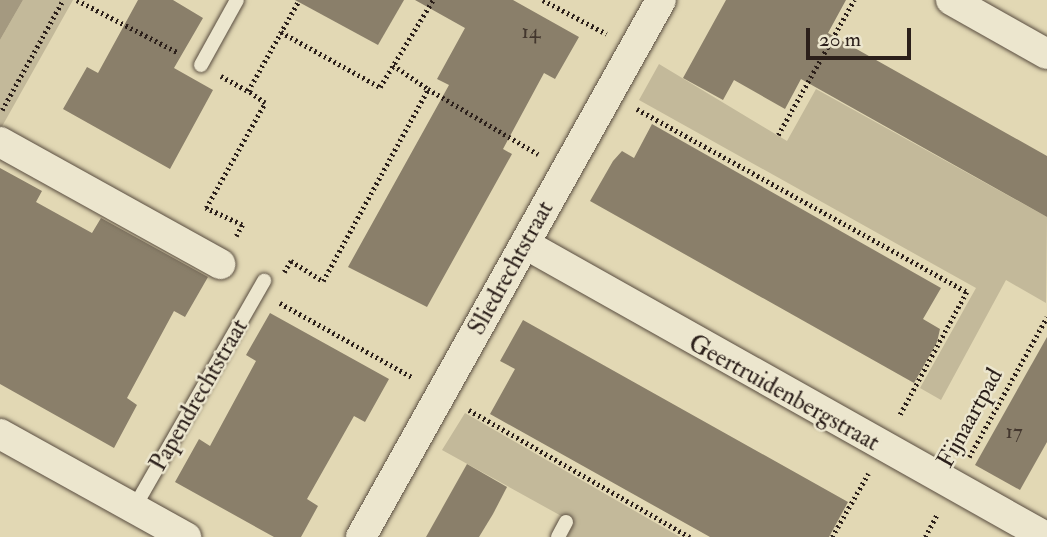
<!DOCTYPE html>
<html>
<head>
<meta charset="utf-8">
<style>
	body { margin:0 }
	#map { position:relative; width:1047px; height:537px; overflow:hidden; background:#e2d8b4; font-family:"IM FELL Double Pica",serif }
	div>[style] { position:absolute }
	.green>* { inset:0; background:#c3b99a }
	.water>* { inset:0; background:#a49980 }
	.building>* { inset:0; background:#8a7f6a }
	.path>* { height:4.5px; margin-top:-2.25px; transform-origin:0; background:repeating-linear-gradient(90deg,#2b1f1a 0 2px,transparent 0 5.5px) }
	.roads { filter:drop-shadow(0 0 2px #594d40) drop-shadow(0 0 2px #594d40) }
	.lane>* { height:14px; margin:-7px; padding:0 7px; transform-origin:7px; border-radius:7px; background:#ece6ce }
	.street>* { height:30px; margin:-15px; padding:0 15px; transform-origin:15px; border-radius:15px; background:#ece6ce }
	span { translate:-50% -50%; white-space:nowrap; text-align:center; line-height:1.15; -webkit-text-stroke:5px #ece6ce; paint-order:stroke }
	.number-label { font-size:21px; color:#43372e }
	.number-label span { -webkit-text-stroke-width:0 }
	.street-label { font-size:24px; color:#2b1f1a }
	.scale { position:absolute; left:806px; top:28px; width:105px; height:32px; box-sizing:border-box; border:4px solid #2b1f1a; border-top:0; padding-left:9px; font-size:21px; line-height:24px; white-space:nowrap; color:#2b1f1a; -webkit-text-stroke:5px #ece6ce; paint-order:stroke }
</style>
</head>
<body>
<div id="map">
	<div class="green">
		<div style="clip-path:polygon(23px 0,73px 0,0 130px,0 40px)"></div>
		<div style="clip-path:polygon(659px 64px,787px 141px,816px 89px,1047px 217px,1046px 303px,1006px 280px,941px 400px,920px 388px,976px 288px,639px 100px)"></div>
		<div style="clip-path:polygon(465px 413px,680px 537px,567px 537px,574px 523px,442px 450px)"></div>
	</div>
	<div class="water">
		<div style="clip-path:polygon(0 0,23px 0,0 40px)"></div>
	</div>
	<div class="building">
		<div style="clip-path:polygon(138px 0,173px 0,203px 18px,174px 68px,213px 90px,170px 169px,63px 109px,87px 67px,98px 73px)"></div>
		<div style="clip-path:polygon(295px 0,404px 0,378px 45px)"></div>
		<div style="clip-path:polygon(415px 0,513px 0,579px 37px,555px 79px,544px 73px,503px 149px,512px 154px,427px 307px,348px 267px,449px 85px,437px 79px,465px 28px)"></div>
		<div style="clip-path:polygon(726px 0,846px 0,828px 33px,1047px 156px,1047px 217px,801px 79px,785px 109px,734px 80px,723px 100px,683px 78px)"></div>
		<div style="clip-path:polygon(652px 124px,941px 288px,923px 319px,940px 329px,937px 342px,914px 383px,590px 201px,613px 161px,622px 151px,634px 158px)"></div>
		<div style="clip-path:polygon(0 168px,42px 191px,36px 202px,92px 233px,101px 218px,208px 277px,185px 317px,174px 311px,127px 398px,137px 405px,114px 448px,0 384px)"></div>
		<div style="clip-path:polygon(270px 313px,389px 379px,365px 422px,354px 416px,307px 499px,318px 506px,301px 537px,274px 537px,175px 482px,199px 439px,210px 446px,256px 361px,246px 355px)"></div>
		<div style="clip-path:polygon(523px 320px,848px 502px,829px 537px,710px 537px,490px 414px,515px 369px,500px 361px)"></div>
		<div style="clip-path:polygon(1047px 337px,1047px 442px,1020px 490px,975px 465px)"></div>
		<div style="clip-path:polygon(467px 464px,507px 487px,493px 514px,479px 537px,426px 537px)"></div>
	</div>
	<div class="path">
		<div style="left:77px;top:0;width:115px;rotate:27.5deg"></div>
		<div style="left:543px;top:0;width:72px;rotate:28deg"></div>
		<div style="left:281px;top:32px;width:113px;rotate:29.1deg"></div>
		<div style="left:380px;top:87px;width:102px;rotate:-58.7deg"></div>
		<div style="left:393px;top:65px;width:42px;rotate:34.4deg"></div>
		<div style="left:221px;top:76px;width:31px;rotate:29deg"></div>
		<div style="left:248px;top:91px;width:104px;rotate:-60.7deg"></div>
		<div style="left:637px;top:109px;width:377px;rotate:29deg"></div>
		<div style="left:967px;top:292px;width:142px;rotate:118.5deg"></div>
		<div style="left:2px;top:110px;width:126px;rotate:-61deg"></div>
		<div style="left:778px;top:135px;width:155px;rotate:-60.6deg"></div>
		<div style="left:236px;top:236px;width:13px;rotate:-61deg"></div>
		<div style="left:242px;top:225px;width:40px;rotate:-155deg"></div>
		<div style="left:206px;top:208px;width:120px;rotate:-60.7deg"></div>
		<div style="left:265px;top:103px;width:21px;rotate:-145deg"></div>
		<div style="left:284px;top:272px;width:13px;rotate:-58deg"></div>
		<div style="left:291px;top:261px;width:38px;rotate:32deg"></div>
		<div style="left:323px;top:281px;width:219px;rotate:-61.3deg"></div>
		<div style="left:428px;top:89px;width:128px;rotate:30.6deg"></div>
		<div style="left:280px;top:303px;width:151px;rotate:29.3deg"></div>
		<div style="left:469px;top:410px;width:255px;rotate:29.9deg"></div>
		<div style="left:969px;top:457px;width:160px;rotate:-60.9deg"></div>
		<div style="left:832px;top:537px;width:73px;rotate:-60.3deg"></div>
		<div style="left:925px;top:537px;width:26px;rotate:-62deg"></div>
	</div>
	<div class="roads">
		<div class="lane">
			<div style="left:201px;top:65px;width:74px;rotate:-61deg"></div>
			<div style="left:134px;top:508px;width:262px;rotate:-60.2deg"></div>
			<div style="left:558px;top:537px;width:17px;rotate:-62deg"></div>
		</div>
		<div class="street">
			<div style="left:951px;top:0;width:110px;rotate:29.4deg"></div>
			<div style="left:0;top:142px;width:252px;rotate:29deg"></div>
			<div style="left:525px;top:244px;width:598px;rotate:29.35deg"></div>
			<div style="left:0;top:434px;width:213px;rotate:29deg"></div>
			<div style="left:361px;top:537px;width:615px;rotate:-60.81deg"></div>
		</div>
	</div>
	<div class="number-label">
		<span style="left:531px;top:32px">14</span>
		<span style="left:1014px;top:432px">17</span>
	</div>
	<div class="street-label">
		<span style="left:511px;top:268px;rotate:-61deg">Sliedrechtstraat</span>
		<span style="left:784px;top:393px;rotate:29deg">Geertruidenbergstraat</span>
		<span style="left:199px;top:395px;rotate:-60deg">Papendrechtstraat</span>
		<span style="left:970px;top:418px;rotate:-61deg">Fijnaartpad</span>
	</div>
	<div class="scale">20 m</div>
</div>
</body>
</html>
